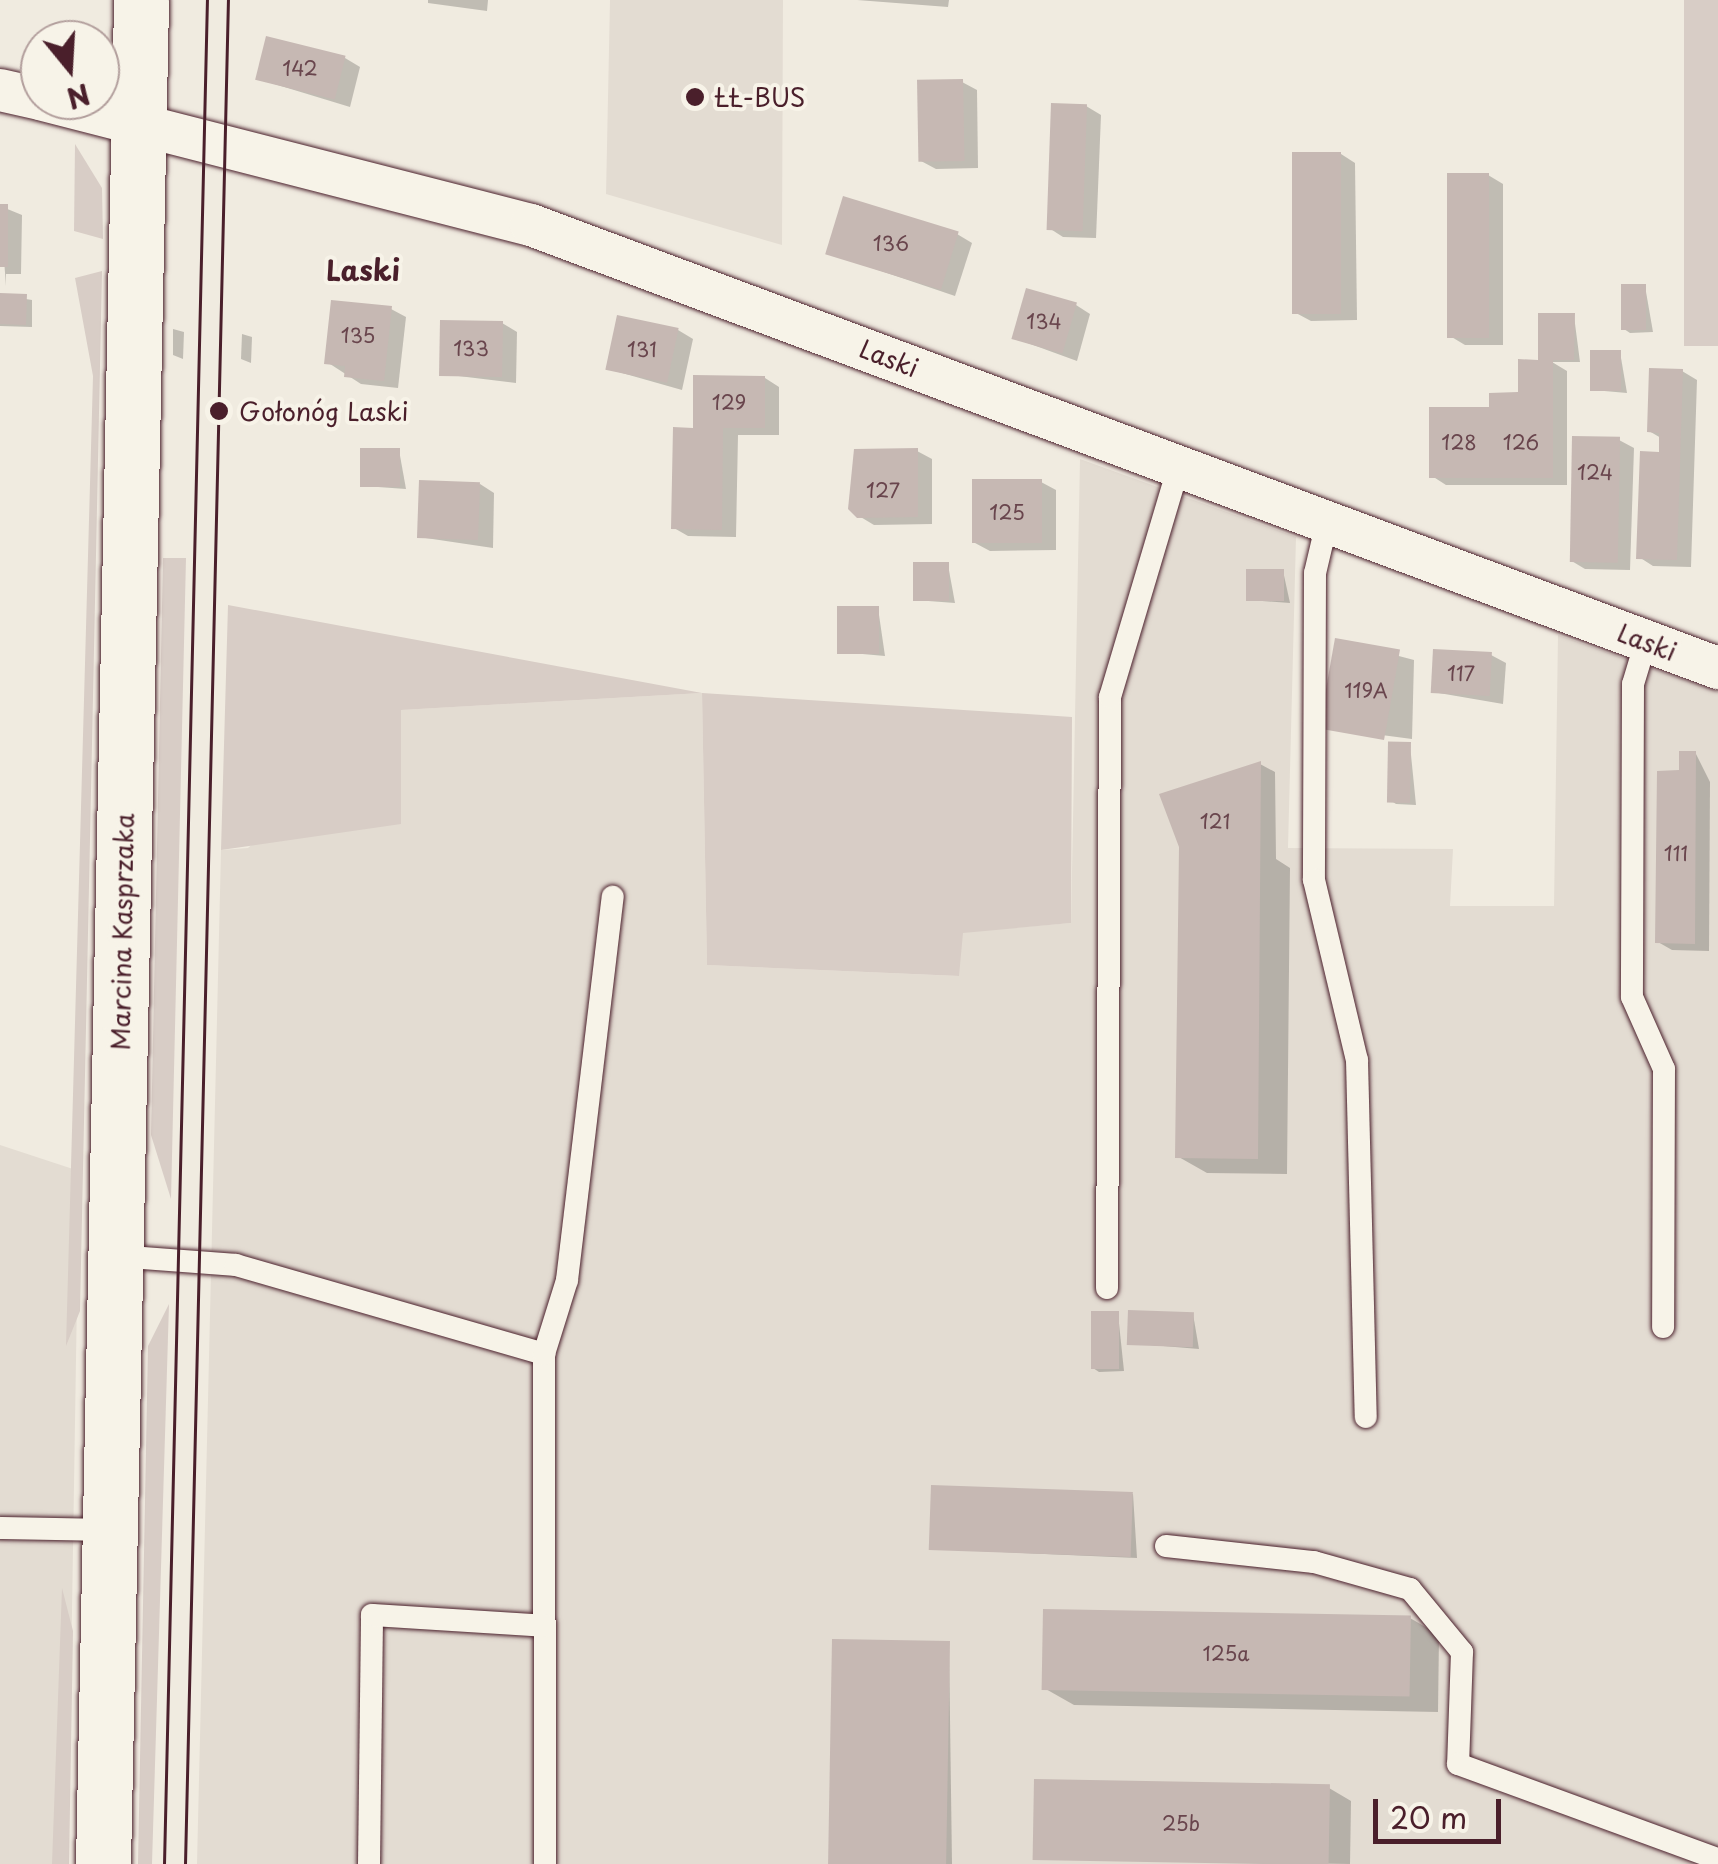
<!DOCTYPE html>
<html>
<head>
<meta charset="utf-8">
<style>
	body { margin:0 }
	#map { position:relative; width:1718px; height:1864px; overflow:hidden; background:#f0ebe0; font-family:"Playpen Sans",sans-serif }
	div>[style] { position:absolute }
	.built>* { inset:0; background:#e3dcd2 }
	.green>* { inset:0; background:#d8cdc6; transform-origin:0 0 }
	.shadow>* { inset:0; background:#0003 }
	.building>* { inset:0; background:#c6b8b3; transform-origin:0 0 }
	.roads { filter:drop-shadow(0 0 2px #4a1f2b) drop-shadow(0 0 2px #4a1f2b) }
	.lane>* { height:22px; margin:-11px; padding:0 11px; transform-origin:11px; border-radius:11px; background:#f7f3e8 }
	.street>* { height:42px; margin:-21px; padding:0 21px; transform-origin:21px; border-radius:21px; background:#f7f3e8 }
	.secondary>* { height:55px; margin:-27.5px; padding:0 27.5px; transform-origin:27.5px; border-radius:27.5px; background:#f7f3e8 }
	.tram>* { height:2.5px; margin:-1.25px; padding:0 1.25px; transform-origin:1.25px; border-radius:1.25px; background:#4a1f2b }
	.dots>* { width:28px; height:28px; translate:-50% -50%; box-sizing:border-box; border:5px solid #f7f3e8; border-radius:50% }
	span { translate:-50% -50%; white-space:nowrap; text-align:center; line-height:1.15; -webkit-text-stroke:8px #f7f3e8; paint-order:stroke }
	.number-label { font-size:20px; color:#69454d }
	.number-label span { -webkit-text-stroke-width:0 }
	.poi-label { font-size:25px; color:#4a1f2b }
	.left { translate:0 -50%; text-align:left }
	.street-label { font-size:25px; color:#4a1f2b }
	.neighbourhood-label { font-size:28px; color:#4a1f2b; font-weight:700 }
	.north { position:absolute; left:20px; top:20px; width:100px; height:100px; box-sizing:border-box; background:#f7f3e8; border:2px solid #b29e9c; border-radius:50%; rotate:162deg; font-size:28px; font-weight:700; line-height:40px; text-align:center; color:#4a1f2b }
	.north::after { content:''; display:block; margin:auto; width:35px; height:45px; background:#4a1f2b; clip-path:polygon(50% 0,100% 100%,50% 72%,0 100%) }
	.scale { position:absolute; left:1373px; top:1799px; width:128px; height:45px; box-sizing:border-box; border:5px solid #4a1f2b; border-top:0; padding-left:12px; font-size:30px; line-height:35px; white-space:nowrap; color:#4a1f2b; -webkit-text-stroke:8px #f7f3e8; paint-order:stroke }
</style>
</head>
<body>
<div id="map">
	<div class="built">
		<div style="clip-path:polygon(610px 0,783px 0,782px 245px,606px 194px)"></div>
		<div style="clip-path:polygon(1080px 459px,1296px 537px,1288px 848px,1453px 849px,1450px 906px,1554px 906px,1558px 635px,1718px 692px,1718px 1864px,197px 1864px,221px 850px,248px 848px,400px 710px,702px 693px,707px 965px,958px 976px,962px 932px,1071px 923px)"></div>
		<div style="clip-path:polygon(0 1145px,79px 1171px,68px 1864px,0 1864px)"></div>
	</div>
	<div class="green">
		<div style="left:1684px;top:0;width:34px;height:346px"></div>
		<div style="clip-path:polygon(75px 144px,102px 188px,103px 239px,74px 231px)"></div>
		<div style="clip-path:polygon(102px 271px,80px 1311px,66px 1346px,93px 376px,75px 278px)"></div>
		<div style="clip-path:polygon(163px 558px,186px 558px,171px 1199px,151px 1135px)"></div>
		<div style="clip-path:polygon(228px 605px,702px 693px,1072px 717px,1071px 923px,963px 933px,959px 976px,707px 965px,702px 693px,401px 710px,401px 824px,221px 850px)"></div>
		<div style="clip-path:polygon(169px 1304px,152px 1864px,138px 1864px,148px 1346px)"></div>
		<div style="clip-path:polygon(62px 1588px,73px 1631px,69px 1864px,52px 1864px)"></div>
	</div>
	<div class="shadow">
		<div style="clip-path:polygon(488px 0,487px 11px,428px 3px,428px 0)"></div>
		<div style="clip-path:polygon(857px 0,949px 0,948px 7px)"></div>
		<div style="clip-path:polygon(345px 58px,360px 67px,350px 107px,258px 79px)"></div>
		<div style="clip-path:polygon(962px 82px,977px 90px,978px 168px,936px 169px,921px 161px)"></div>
		<div style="clip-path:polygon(1086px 106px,1101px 115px,1096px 238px,1063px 237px,1049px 228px)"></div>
		<div style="clip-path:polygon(1341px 154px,1355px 163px,1357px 320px,1311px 321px,1296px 313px)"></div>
		<div style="clip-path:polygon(1488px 175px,1503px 184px,1503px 345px,1465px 345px,1450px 336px)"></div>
		<div style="clip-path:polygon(0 206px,22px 215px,21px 274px,6px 274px,6px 286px)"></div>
		<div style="clip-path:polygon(957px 234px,972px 243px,955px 296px,828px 253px)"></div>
		<div style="clip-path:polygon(1645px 286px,1653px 332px,1630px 333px,1624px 329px)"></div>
		<div style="clip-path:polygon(0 295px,32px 300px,32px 327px,0 326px)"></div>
		<div style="clip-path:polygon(1076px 305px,1090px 314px,1077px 361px,1014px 338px)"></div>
		<div style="clip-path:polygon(391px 309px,406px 317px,398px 388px,361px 384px,327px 362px)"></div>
		<div style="clip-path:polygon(1574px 316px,1580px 362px,1552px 362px,1567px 371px,1567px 485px,1446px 485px,1432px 476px,1491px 410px,1520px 395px)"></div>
		<div style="clip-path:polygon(502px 323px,517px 332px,516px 383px,442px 374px)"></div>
		<div style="clip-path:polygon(173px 329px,184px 332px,183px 359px,173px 355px)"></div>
		<div style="clip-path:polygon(678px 330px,693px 339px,682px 390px,608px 369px)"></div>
		<div style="clip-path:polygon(242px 334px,252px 337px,251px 363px,241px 359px)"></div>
		<div style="clip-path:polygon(1620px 352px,1627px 393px,1593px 390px)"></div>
		<div style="clip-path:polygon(1682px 371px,1697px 380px,1691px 567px,1653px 566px,1639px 557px,1661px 454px,1661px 438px,1649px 431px)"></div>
		<div style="clip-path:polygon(765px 378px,779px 387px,779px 435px,738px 435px,736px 537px,688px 536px,674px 528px,695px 430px)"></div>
		<div style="clip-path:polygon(1619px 440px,1634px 448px,1630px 570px,1585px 569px,1570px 560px)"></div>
		<div style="clip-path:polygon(399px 450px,406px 489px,364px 486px)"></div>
		<div style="clip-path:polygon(917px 451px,932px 459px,932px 524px,874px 525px,859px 516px)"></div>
		<div style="clip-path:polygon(1041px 482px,1056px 490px,1056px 550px,990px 551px,975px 543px)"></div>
		<div style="clip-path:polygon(480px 484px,494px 493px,493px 548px,419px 537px)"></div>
		<div style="clip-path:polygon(948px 565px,955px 603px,915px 600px)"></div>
		<div style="clip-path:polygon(1283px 571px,1290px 603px,1249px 600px)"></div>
		<div style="clip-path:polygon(878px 608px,885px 656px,840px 652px)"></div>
		<div style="clip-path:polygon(1338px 640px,1414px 660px,1412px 739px,1336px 729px)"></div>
		<div style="clip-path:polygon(1491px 655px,1506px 663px,1503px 704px,1433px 692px)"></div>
		<div style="clip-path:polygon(1410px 745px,1416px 805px,1396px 804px,1390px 800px)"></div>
		<div style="clip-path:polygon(1696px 754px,1710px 782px,1709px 951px,1672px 950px,1658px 942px)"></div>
		<div style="clip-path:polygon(1260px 764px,1275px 772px,1276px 859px,1290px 868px,1287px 1174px,1207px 1173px,1177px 1156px,1181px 847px)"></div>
		<div style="clip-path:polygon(1118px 1314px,1124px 1371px,1099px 1372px,1093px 1368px)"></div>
		<div style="clip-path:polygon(1193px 1314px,1199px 1349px,1127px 1343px)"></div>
		<div style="clip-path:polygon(1133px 1494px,1137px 1558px,933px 1549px)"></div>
		<div style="clip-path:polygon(1410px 1618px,1439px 1635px,1438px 1712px,1074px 1705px,1044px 1688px)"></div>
		<div style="clip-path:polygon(949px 1644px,952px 1864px,830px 1864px)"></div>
		<div style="clip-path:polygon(1329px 1788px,1351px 1801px,1350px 1864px,1035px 1859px)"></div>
	</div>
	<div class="building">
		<div style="left:266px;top:36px;width:82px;height:45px;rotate:14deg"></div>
		<div style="left:963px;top:79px;width:82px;height:46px;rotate:89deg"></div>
		<div style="left:1051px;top:103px;width:36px;height:127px;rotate:2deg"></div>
		<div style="left:1292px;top:152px;width:49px;height:162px"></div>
		<div style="left:1447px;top:173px;width:42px;height:165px"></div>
		<div style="left:843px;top:196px;width:121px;height:61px;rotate:17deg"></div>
		<div style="left:0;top:204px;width:8px;height:63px"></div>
		<div style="left:1621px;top:284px;width:25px;height:46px"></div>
		<div style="left:1026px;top:288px;width:53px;height:53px;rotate:16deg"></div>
		<div style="left:0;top:293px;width:27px;height:31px;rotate:2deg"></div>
		<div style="clip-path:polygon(331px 300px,392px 306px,384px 381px,344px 377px,345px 366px,324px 364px)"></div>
		<div style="clip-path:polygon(1538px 313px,1575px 313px,1574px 360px,1553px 360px,1553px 478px,1429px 478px,1429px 407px,1489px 407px,1489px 393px,1518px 392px,1518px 359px,1538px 360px)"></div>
		<div style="left:617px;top:315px;width:63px;height:56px;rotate:12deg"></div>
		<div style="left:440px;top:320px;width:63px;height:56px;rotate:1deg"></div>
		<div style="left:1590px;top:350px;width:31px;height:41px"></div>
		<div style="clip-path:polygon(1649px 368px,1683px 369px,1677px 560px,1636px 559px,1640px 451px,1659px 452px,1659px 433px,1647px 432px)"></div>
		<div style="clip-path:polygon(693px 375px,765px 376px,765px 428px,723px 428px,722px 530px,671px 529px,673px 427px,693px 428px)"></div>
		<div style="left:1572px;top:436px;width:48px;height:126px;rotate:1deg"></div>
		<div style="left:400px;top:448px;width:39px;height:40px;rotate:90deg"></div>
		<div style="clip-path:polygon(918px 448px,918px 517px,857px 518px,848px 509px,854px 449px)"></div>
		<div style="left:1042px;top:479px;width:64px;height:70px;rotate:90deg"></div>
		<div style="left:419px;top:480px;width:61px;height:58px;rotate:2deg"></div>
		<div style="left:913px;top:562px;width:36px;height:39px"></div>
		<div style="left:1246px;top:569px;width:38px;height:32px"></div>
		<div style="left:837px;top:606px;width:42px;height:48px"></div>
		<div style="left:1335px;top:638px;width:66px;height:92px;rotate:10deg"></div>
		<div style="left:1433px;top:649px;width:59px;height:44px;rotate:3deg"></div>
		<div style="left:1411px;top:742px;width:61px;height:23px;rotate:91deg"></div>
		<div style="clip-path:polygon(1679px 751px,1696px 751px,1695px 944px,1655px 943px,1657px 771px,1679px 770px)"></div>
		<div style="clip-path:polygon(1261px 761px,1258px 1159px,1175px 1158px,1179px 847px,1159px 794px)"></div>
		<div style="left:1128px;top:1310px;width:66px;height:35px;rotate:2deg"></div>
		<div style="left:1091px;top:1311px;width:28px;height:58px"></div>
		<div style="left:931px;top:1485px;width:202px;height:65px;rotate:2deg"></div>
		<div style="left:1043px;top:1609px;width:368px;height:81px;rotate:1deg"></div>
		<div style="left:832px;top:1639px;width:118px;height:225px;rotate:1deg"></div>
		<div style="left:1034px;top:1779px;width:296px;height:81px;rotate:1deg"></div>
	</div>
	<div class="roads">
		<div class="lane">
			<div style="left:1327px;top:522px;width:52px;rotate:103.2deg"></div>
			<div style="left:1315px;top:573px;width:307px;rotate:90.2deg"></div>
			<div style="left:1314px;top:880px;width:185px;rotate:76.6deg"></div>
			<div style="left:1357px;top:1060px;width:357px;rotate:88.6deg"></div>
			<div style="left:1646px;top:641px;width:45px;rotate:106.8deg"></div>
			<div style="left:1633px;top:684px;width:313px;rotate:90.2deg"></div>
			<div style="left:1632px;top:997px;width:79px;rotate:66deg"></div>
			<div style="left:1664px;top:1069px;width:258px;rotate:90.2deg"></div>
			<div style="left:117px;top:1256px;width:119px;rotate:4.3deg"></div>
			<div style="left:236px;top:1265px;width:321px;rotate:16.1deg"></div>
			<div style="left:544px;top:1354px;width:510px;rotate:89.89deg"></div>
			<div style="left:1107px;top:1288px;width:591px;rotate:-89.71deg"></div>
			<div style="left:1110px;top:697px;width:241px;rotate:-73.4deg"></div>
			<div style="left:544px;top:1354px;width:77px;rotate:-72.7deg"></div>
			<div style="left:567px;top:1280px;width:386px;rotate:-83.2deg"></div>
			<div style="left:0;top:1528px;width:111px;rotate:1deg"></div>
			<div style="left:1166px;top:1546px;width:149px;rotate:6.2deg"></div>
			<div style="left:1314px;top:1562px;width:100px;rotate:15.7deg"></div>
			<div style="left:1410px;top:1589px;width:82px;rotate:50.5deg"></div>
			<div style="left:1462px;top:1652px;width:112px;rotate:92deg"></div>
			<div style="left:1458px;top:1764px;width:277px;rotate:20.1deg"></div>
			<div style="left:369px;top:1864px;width:249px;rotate:-89.3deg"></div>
			<div style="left:372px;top:1615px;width:173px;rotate:3.6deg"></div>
		</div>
		<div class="street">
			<div style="left:0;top:90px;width:41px;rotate:12.7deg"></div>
			<div style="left:43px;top:100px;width:504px;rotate:14.37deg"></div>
			<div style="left:531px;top:225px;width:1267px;rotate:20.47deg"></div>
		</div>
		<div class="secondary">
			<div style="left:103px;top:1864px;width:1864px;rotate:-88.83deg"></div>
		</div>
	</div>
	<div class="tram">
		<div style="left:164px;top:1864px;width:1864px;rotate:-88.68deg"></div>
		<div style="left:185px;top:1864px;width:1864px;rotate:-88.68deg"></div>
	</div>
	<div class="dots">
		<div style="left:695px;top:97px;background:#4a1f2b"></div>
		<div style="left:219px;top:411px;background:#4a1f2b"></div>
	</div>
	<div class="number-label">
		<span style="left:300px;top:68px">142</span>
		<span style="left:891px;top:243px">136</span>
		<span style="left:1044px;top:321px">134</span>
		<span style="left:358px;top:335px">135</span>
		<span style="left:471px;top:348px">133</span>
		<span style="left:642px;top:349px">131</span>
		<span style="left:729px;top:402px">129</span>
		<span style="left:1459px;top:442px">128</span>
		<span style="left:1521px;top:442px">126</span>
		<span style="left:1595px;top:472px">124</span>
		<span style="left:883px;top:490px">127</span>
		<span style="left:1007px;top:512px">125</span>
		<span style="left:1461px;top:673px">117</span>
		<span style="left:1366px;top:690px">119A</span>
		<span style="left:1215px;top:821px">121</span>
		<span style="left:1676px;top:853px">111</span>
		<span style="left:1226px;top:1653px">125a</span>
		<span style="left:1181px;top:1823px">25b</span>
	</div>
	<div class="poi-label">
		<span class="left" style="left:715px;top:97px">ŁŁ-BUS</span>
		<span class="left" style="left:239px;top:411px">Gołonóg Laski</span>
	</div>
	<div class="street-label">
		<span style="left:889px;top:358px;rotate:21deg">Laski</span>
		<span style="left:1647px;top:642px;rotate:21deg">Laski</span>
		<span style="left:122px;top:932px;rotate:-89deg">Marcina Kasprzaka</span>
	</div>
	<div class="neighbourhood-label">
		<span style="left:363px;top:270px">Laski</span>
	</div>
	<div class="north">N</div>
	<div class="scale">20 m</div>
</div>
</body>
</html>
